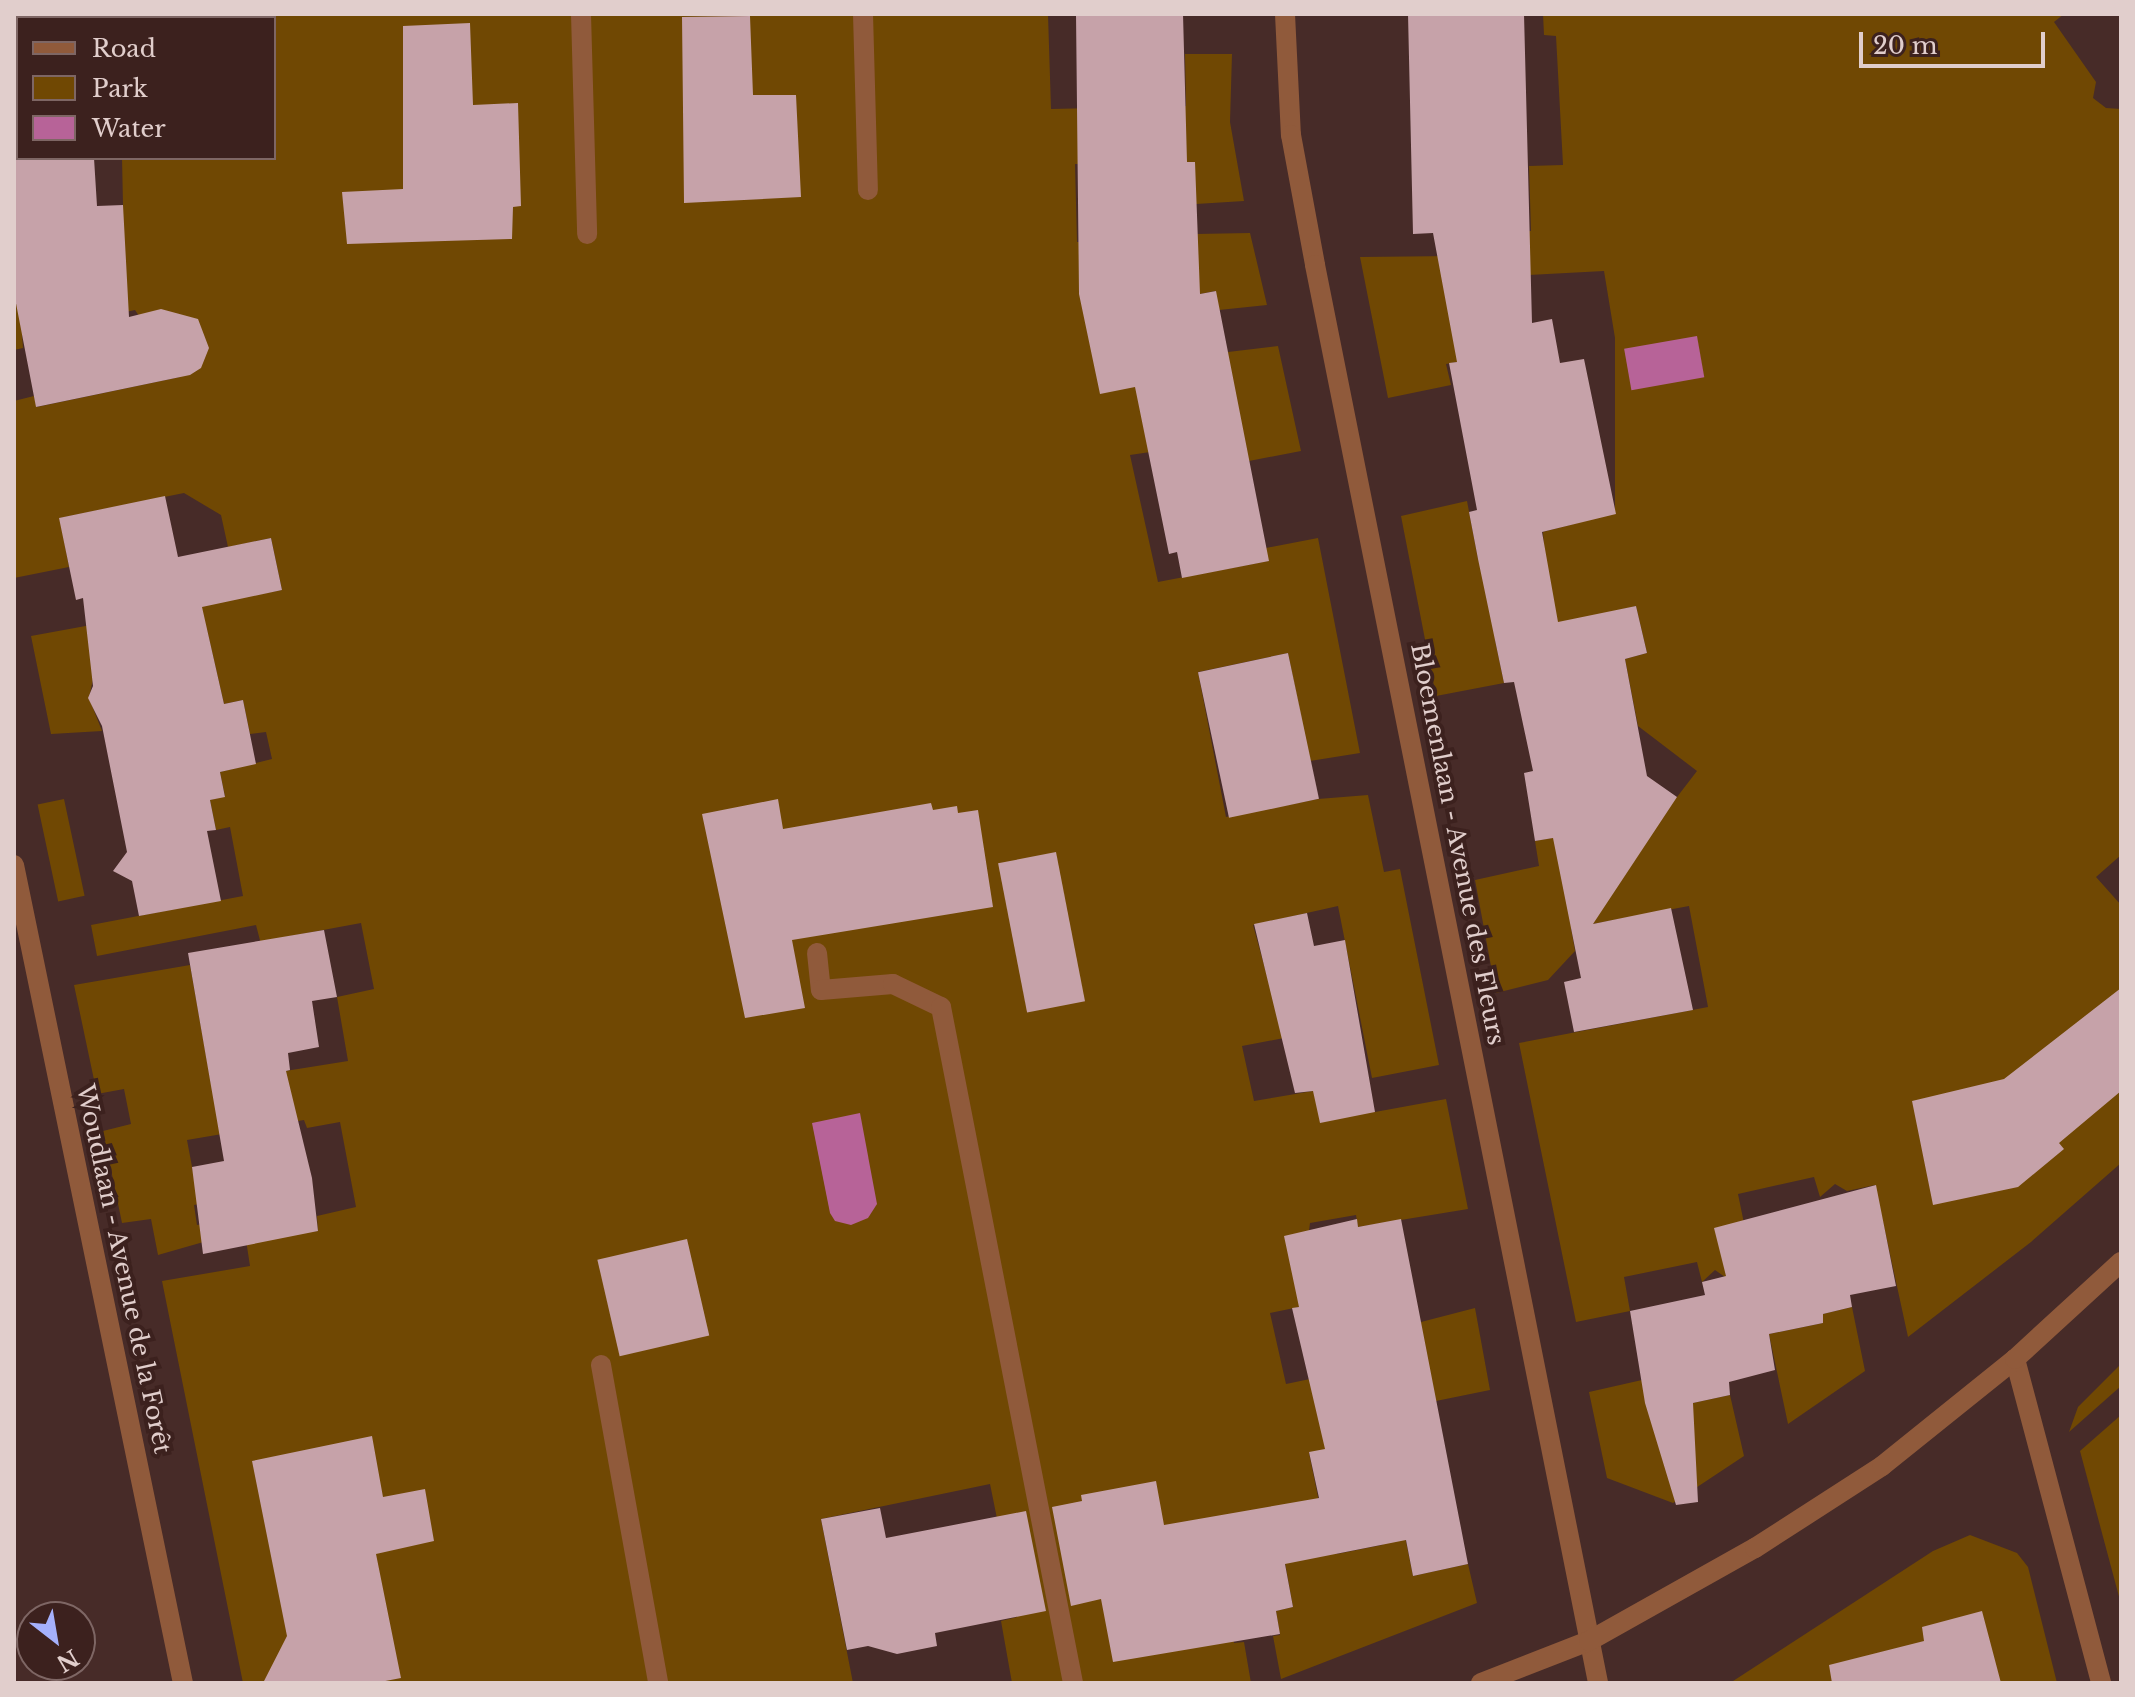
<!DOCTYPE html>
<html>
<head>
<meta charset="utf-8">
<style>
	body { margin:0 }
	#map { position:relative; width:2135px; height:1697px; overflow:hidden; background:#472b28; font-family:"Libre Baskerville",serif }
	div>[style] { position:absolute }
	.green>* { inset:0; background:#704803; transform-origin:0 0 }
	.water>* { inset:0; background:#b76398; transform-origin:0 0 }
	.building>* { inset:0; background:#c6a2a9; transform-origin:0 0 }
	.lane>* { height:20px; margin:-10px; padding:0 10px; transform-origin:10px; border-radius:10px; background:#905a3b }
	.street>* { height:20px; margin:-10px; padding:0 10px; transform-origin:10px; border-radius:10px; background:#905a3b }
	span { translate:-50% -50%; white-space:nowrap; text-align:center; line-height:1.15; -webkit-text-stroke:8px #3c211e; paint-order:stroke }
	.street-label { font-size:24px; color:#e1cecc }
	.frame { position:absolute; inset:0; border:16px solid #e1cecc; pointer-events:none }
	.legend { position:absolute; left:16px; top:16px; width:260px; height:144px; box-sizing:border-box; background:#3c211e; border:2px solid #7e6664; margin:0; padding:10px 14px; list-style:none; font-size:24px; color:#e1cecc }
	.legend li { display:flex; align-items:center; gap:16px; height:40px }
	.legend b { width:40px; border:2px solid #7e6664 }
	.north { position:absolute; left:16px; top:1601px; width:80px; height:80px; box-sizing:border-box; background:#3c211e; border:2px solid #7e6664; border-radius:50%; rotate:149deg; font-size:22px; font-weight:700; line-height:32px; text-align:center; color:#e1cecc }
	.north::after { content:''; display:block; margin:auto; width:28px; height:36px; background:#a5b1fc; clip-path:polygon(50% 0,100% 100%,50% 72%,0 100%) }
	.scale { position:absolute; left:1859px; top:32px; width:186px; height:36px; box-sizing:border-box; border:4px solid #e1cecc; border-top:0; padding-left:10px; font-size:24px; line-height:28px; white-space:nowrap; color:#e1cecc; -webkit-text-stroke:6px #3c211e; paint-order:stroke }
</style>
</head>
<body>
<div id="map">
	<div class="green">
		<div style="clip-path:polygon(14px 14px,1048px 14px,1051px 109px,1186px 106px,1185px 54px,1232px 54px,1230px 122px,1244px 201px,1196px 204px,1194px 162px,1075px 164px,1077px 242px,1195px 240px,1196px 234px,1250px 233px,1267px 305px,1219px 310px,1215px 291px,1085px 317px,1228px 352px,1278px 346px,1301px 451px,1249px 461px,1157px 451px,1130px 455px,1158px 582px,1268px 561px,1266px 548px,1318px 538px,1360px 753px,1310px 761px,1288px 653px,1198px 672px,1226px 817px,1318px 799px,1368px 795px,1384px 872px,1400px 869px,1439px 1065px,1372px 1078px,1338px 906px,1253px 925px,1284px 1038px,1242px 1046px,1254px 1101px,1313px 1091px,1375px 1112px,1446px 1099px,1468px 1209px,1358px 1227px,1356px 1215px,1310px 1223px,1299px 1307px,1270px 1313px,1286px 1384px,1382px 1364px,1421px 1322px,1475px 1308px,1490px 1390px,1436px 1401px,1371px 1440px,1309px 1453px,1325px 1531px,1331px 1531px,1337px 1554px,1382px 1545px,1403px 1527px,1413px 1576px,1468px 1564px,1477px 1603px,1281px 1679px,1273px 1636px,1280px 1635px,1276px 1611px,1293px 1607px,1277px 1518px,1211px 1518px,1234px 1643px,1244px 1642px,1251px 1683px,1012px 1683px,1001px 1621px,1017px 1617px,990px 1484px,821px 1519px,853px 1683px,243px 1683px,162px 1281px,250px 1266px,246px 1240px,318px 1231px,317px 1216px,356px 1207px,340px 1122px,307px 1128px,304px 1120px,187px 1140px,199px 1204px,194px 1205px,197px 1225px,203px 1224px,207px 1241px,158px 1255px,151px 1219px,122px 1223px,103px 1131px,131px 1124px,124px 1089px,97px 1094px,74px 985px,190px 965px,211px 1083px,348px 1061px,337px 997px,374px 989px,361px 923px,280px 938px,263px 952px,256px 925px,97px 956px,91px 925px,243px 896px,230px 827px,216px 830px,210px 800px,225px 796px,220px 772px,272px 759px,266px 732px,250px 734px,243px 700px,224px 704px,207px 630px,93px 679px,89px 698px,102px 731px,51px 734px,31px 636px,282px 590px,271px 538px,228px 547px,221px 515px,184px 493px,60px 518px,69px 567px,14px 578px,14px 401px,34px 396px,37px 407px,180px 377px,135px 310px,22px 334px,23px 348px,14px 350px,14px 282px,123px 205px,122px 158px,274px 158px,274px 18px,18px 18px,14px 23px)"></div>
		<div style="clip-path:polygon(1543px 14px,2064px 14px,2054px 22px,2096px 82px,2093px 98px,2106px 108px,2121px 109px,2121px 855px,2096px 877px,2121px 905px,2121px 1163px,2031px 1242px,1908px 1337px,1875px 1185px,1847px 1191px,1835px 1184px,1820px 1197px,1814px 1177px,1738px 1194px,1754px 1272px,1725px 1277px,1715px 1270px,1702px 1282px,1697px 1262px,1624px 1277px,1630px 1311px,1576px 1322px,1519px 1043px,1708px 1007px,1689px 906px,1571px 928px,1575px 951px,1548px 980px,1496px 993px,1475px 880px,1539px 866px,1535px 841px,1605px 828px,1677px 797px,1697px 771px,1638px 726px,1625px 659px,1647px 653px,1636px 606px,1495px 640px,1504px 683px,1436px 696px,1401px 516px,1467px 501px,1478px 559px,1544px 546px,1543px 532px,1615px 513px,1615px 338px,1604px 271px,1492px 277px,1457px 362px,1446px 364px,1451px 385px,1388px 398px,1360px 257px,1454px 256px,1453px 233px,1531px 231px,1529px 166px,1563px 165px,1556px 36px,1544px 35px)"></div>
		<div style="left:64px;top:799px;width:99px;height:27px;rotate:78deg"></div>
		<div style="clip-path:polygon(1852px 1307px,1865px 1371px,1788px 1424px,1769px 1334px,1823px 1323px,1823px 1314px)"></div>
		<div style="clip-path:polygon(2121px 1364px,2121px 1386px,2069px 1432px,2078px 1407px)"></div>
		<div style="clip-path:polygon(1642px 1380px,1693px 1411px,1693px 1403px,1730px 1395px,1744px 1456px,1673px 1503px,1607px 1478px,1589px 1392px)"></div>
		<div style="clip-path:polygon(2121px 1415px,2121px 1604px,2080px 1451px)"></div>
		<div style="clip-path:polygon(1970px 1535px,2017px 1553px,2028px 1567px,2057px 1683px,1730px 1683px,1933px 1551px)"></div>
	</div>
	<div class="water">
		<div style="left:1697px;top:336px;width:42px;height:74px;rotate:80deg"></div>
		<div style="clip-path:polygon(860px 1113px,877px 1204px,868px 1218px,851px 1225px,835px 1221px,830px 1213px,812px 1123px)"></div>
	</div>
	<div class="building">
		<div style="clip-path:polygon(1076px 14px,1183px 14px,1187px 162px,1195px 162px,1200px 294px,1216px 291px,1269px 561px,1182px 578px,1177px 552px,1169px 554px,1135px 387px,1100px 394px,1079px 294px)"></div>
		<div style="clip-path:polygon(1408px 14px,1524px 14px,1532px 323px,1552px 319px,1560px 363px,1584px 359px,1616px 514px,1542px 532px,1558px 622px,1636px 606px,1647px 653px,1625px 659px,1647px 776px,1677px 797px,1593px 924px,1671px 908px,1693px 1010px,1574px 1032px,1564px 982px,1581px 978px,1553px 838px,1535px 841px,1524px 773px,1533px 771px,1514px 682px,1504px 683px,1478px 559px,1469px 512px,1477px 510px,1449px 363px,1457px 362px,1433px 233px,1413px 234px)"></div>
		<div style="clip-path:polygon(750px 16px,753px 95px,796px 95px,801px 197px,684px 203px,682px 17px)"></div>
		<div style="clip-path:polygon(470px 23px,473px 105px,518px 103px,521px 206px,513px 207px,512px 239px,347px 244px,342px 192px,403px 189px,403px 26px)"></div>
		<div style="clip-path:polygon(14px 158px,94px 158px,97px 206px,123px 205px,129px 317px,161px 309px,198px 319px,209px 348px,201px 368px,190px 375px,36px 407px,14px 293px)"></div>
		<div style="clip-path:polygon(165px 496px,178px 557px,271px 538px,282px 590px,202px 607px,224px 704px,243px 700px,256px 764px,220px 772px,225px 797px,210px 800px,216px 830px,207px 831px,221px 901px,139px 916px,132px 881px,113px 871px,127px 852px,102px 726px,88px 698px,93px 686px,83px 598px,76px 600px,59px 518px)"></div>
		<div style="left:1288px;top:653px;width:149px;height:92px;rotate:78deg"></div>
		<div style="clip-path:polygon(778px 799px,783px 829px,931px 803px,933px 810px,957px 806px,958px 813px,978px 810px,993px 907px,792px 940px,805px 1008px,745px 1018px,702px 814px)"></div>
		<div style="left:1056px;top:852px;width:152px;height:59px;rotate:79deg"></div>
		<div style="clip-path:polygon(1307px 913px,1314px 946px,1345px 940px,1375px 1112px,1320px 1123px,1313px 1091px,1295px 1093px,1254px 924px)"></div>
		<div style="clip-path:polygon(324px 930px,337px 997px,312px 1001px,319px 1047px,288px 1053px,290px 1070px,286px 1071px,312px 1178px,318px 1231px,203px 1254px,192px 1167px,224px 1161px,188px 953px)"></div>
		<div style="clip-path:polygon(2121px 988px,2121px 1091px,2059px 1143px,2064px 1149px,2018px 1187px,1933px 1205px,1912px 1101px,2004px 1079px)"></div>
		<div style="clip-path:polygon(1876px 1185px,1896px 1286px,1850px 1295px,1852px 1307px,1823px 1314px,1823px 1323px,1769px 1334px,1775px 1370px,1729px 1382px,1730px 1395px,1693px 1403px,1698px 1502px,1676px 1505px,1645px 1403px,1630px 1311px,1705px 1295px,1702px 1282px,1726px 1276px,1714px 1228px)"></div>
		<div style="clip-path:polygon(1357px 1219px,1358px 1227px,1401px 1219px,1468px 1564px,1413px 1576px,1406px 1540px,1285px 1564px,1293px 1607px,1276px 1611px,1280px 1634px,1113px 1662px,1101px 1599px,1071px 1606px,1052px 1507px,1082px 1501px,1081px 1495px,1156px 1481px,1164px 1525px,1319px 1498px,1309px 1452px,1325px 1449px,1292px 1308px,1299px 1307px,1284px 1236px)"></div>
		<div style="left:687px;top:1239px;width:99px;height:92px;rotate:77deg"></div>
		<div style="clip-path:polygon(372px 1436px,383px 1497px,425px 1489px,434px 1541px,376px 1554px,401px 1678px,375px 1683px,263px 1683px,287px 1636px,252px 1461px)"></div>
		<div style="clip-path:polygon(880px 1508px,886px 1538px,1026px 1511px,1046px 1611px,935px 1633px,937px 1646px,897px 1654px,868px 1646px,847px 1650px,821px 1519px)"></div>
		<div style="clip-path:polygon(1982px 1611px,2001px 1683px,1832px 1683px,1829px 1665px,1924px 1641px,1922px 1627px)"></div>
	</div>
	<div class="lane">
		<div style="left:581px;top:14px;width:220px;rotate:88.4deg"></div>
		<div style="left:863px;top:14px;width:176px;rotate:88.4deg"></div>
		<div style="left:817px;top:953px;width:37px;rotate:84deg"></div>
		<div style="left:821px;top:990px;width:72px;rotate:-4.8deg"></div>
		<div style="left:893px;top:984px;width:53px;rotate:25.6deg"></div>
		<div style="left:941px;top:1007px;width:689px;rotate:78.95deg"></div>
		<div style="left:601px;top:1365px;width:323px;rotate:79.8deg"></div>
	</div>
	<div class="street">
		<div style="left:1285px;top:14px;width:121px;rotate:87.2deg"></div>
		<div style="left:1291px;top:135px;width:132px;rotate:79.5deg"></div>
		<div style="left:1315px;top:265px;width:1446px;rotate:78.71deg"></div>
		<div style="left:14px;top:865px;width:835px;rotate:78.33deg"></div>
		<div style="left:2015px;top:1359px;width:335px;rotate:75.1deg"></div>
		<div style="left:1481px;top:1683px;width:116px;rotate:-21.3deg"></div>
		<div style="left:1589px;top:1641px;width:190px;rotate:-29.3deg"></div>
		<div style="left:1755px;top:1548px;width:151px;rotate:-32.8deg"></div>
		<div style="left:1882px;top:1466px;width:171px;rotate:-38.8deg"></div>
		<div style="left:2015px;top:1359px;width:144px;rotate:-42.5deg"></div>
	</div>
	<div class="street-label">
		<span style="left:1458px;top:844px;rotate:79deg">Bloemenlaan - Avenue des Fleurs</span>
		<span style="left:124px;top:1269px;rotate:78deg">Woudlaan - Avenue de la Forêt</span>
	</div>
	<div class="frame"></div>
	<ul class="legend">
	<li><b style="height:10px;background:#905a3b"></b>Road</li>
	<li><b style="height:22px;background:#704803"></b>Park</li>
	<li><b style="height:22px;background:#b76398"></b>Water</li>
	</ul>
	<div class="north">N</div>
	<div class="scale">20 m</div>
</div>
</body>
</html>
